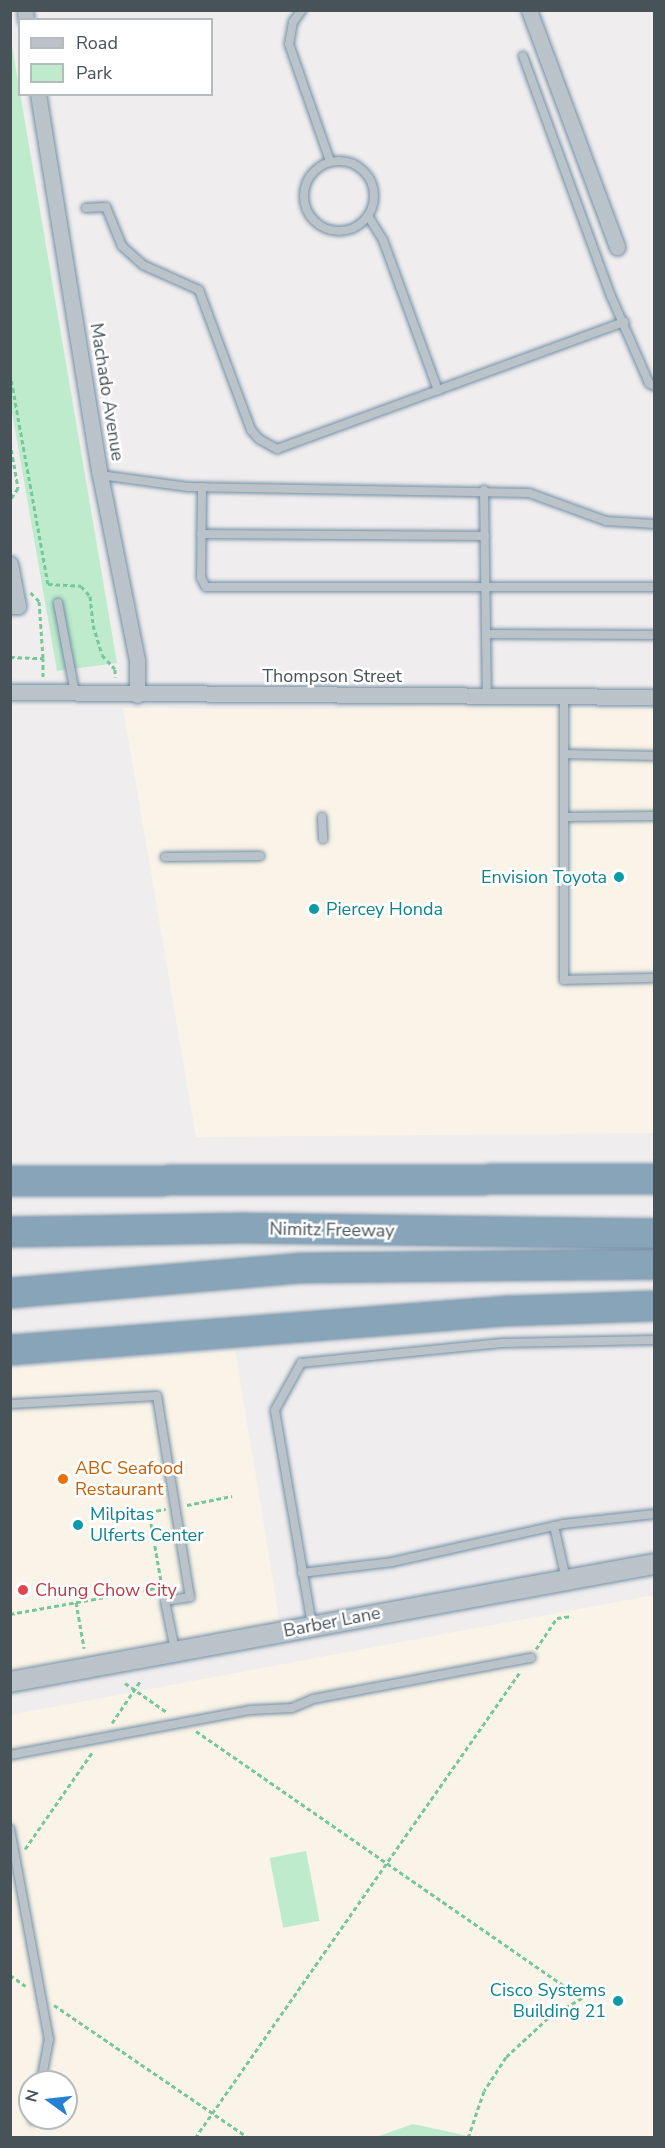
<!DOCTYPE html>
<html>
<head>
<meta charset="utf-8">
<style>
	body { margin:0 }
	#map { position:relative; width:665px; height:2148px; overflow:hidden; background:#f0edee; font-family:"Nunito Sans",sans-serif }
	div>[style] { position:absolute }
	.commercial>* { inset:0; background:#faf3e7 }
	.green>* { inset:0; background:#beebcb; transform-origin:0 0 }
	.path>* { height:3px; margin-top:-1.5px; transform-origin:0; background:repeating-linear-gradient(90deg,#78c799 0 4.5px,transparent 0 7.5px) }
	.roads { filter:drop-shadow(0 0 2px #738fa5) drop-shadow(0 0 2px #738fa5) }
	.service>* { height:8px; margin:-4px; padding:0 4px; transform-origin:4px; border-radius:4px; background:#bac3c9 }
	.service>.ring { margin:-4px; padding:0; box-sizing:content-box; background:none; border:8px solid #bac3c9; border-radius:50% }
	.minor>* { height:15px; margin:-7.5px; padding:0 7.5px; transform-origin:7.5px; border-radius:7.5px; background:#bac3c9 }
	.tertiary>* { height:20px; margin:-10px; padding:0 10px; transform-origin:10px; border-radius:10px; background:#bac3c9 }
	.motorway>* { height:28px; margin:-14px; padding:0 14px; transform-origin:14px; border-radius:14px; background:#88a4b9 }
	.dots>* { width:16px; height:16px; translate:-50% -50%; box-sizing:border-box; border:3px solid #fff; border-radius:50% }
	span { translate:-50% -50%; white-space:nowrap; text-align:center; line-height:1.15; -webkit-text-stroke:5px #fff; paint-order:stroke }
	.street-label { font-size:18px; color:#475259 }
	.culture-label { font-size:18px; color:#0d838f }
	.right { translate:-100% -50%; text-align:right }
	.left { translate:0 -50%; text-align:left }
	.food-label { font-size:18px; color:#c56008 }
	.health-label { font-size:18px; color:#be3a42 }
	.frame { position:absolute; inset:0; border:12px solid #475259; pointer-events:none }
	.legend { position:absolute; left:18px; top:18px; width:195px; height:78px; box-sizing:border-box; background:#fff; border:2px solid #b5babd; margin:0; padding:8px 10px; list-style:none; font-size:18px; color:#475259 }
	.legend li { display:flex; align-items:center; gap:12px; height:30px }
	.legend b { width:30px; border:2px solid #b5babd }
	.north { position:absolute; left:18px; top:2070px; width:60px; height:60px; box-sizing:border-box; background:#fff; border:2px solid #b5babd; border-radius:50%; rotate:285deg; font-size:16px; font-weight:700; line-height:24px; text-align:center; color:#475259 }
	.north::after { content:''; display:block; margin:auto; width:21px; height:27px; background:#2480d3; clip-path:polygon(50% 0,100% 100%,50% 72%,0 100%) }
</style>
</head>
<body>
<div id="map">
	<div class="commercial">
		<div style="clip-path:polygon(449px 705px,654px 709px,654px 1133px,196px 1137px,123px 708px,300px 710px)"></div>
		<div style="clip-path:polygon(235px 1351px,281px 1629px,11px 1677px,11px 1368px)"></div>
		<div style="clip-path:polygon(evenodd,654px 1595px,654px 2137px,11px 2137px,10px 1715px,654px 1595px,30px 2082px,66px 2082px,66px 2118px,30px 2118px,30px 2082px)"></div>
	</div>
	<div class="green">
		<div style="clip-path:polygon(10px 34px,117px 663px,57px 671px,11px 406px)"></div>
		<div style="left:306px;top:1851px;width:71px;height:37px;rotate:79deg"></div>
		<div style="clip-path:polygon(413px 2124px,468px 2136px,468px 2137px,376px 2137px)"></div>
	</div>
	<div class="path">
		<div style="left:10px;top:373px;width:214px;rotate:79.8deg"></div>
		<div style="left:48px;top:584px;width:33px;rotate:3deg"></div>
		<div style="left:81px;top:586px;width:13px;rotate:48deg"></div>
		<div style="left:90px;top:596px;width:29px;rotate:84deg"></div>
		<div style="left:93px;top:625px;width:31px;rotate:73deg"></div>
		<div style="left:102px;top:655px;width:19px;rotate:47deg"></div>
		<div style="left:115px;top:669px;width:8px;rotate:90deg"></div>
		<div style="left:10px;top:442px;width:47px;rotate:80.1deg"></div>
		<div style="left:18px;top:488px;width:14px;rotate:124deg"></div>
		<div style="left:10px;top:657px;width:33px;rotate:2deg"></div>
		<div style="left:43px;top:658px;width:57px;rotate:-94deg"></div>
		<div style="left:39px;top:601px;width:13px;rotate:-135deg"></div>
		<div style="left:43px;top:677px;width:19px;rotate:-90deg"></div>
		<div style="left:187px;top:1505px;width:46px;rotate:-11.3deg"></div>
		<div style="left:76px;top:1602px;width:47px;rotate:80.1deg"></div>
		<div style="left:10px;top:1614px;width:154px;rotate:-10.1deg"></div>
		<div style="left:162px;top:1587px;width:76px;rotate:-99.8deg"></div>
		<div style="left:149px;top:1512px;width:17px;rotate:-10deg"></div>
		<div style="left:536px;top:1649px;width:37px;rotate:-56deg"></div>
		<div style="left:557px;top:1618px;width:15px;rotate:-8deg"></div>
		<div style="left:125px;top:1683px;width:52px;rotate:34.9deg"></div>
		<div style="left:112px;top:1723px;width:52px;rotate:-56deg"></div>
		<div style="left:196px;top:1731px;width:469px;rotate:34.7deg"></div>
		<div style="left:582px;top:1998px;width:39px;rotate:150deg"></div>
		<div style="left:548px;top:2018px;width:57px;rotate:137.1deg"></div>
		<div style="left:506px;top:2057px;width:40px;rotate:122.9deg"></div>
		<div style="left:484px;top:2091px;width:50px;rotate:108.8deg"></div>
		<div style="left:25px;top:1849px;width:119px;rotate:-55.2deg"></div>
		<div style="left:10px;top:1975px;width:19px;rotate:35deg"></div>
		<div style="left:54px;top:2005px;width:236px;rotate:34.3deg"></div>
		<div style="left:195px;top:2138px;width:568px;rotate:-55.11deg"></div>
	</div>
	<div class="roads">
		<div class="service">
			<div style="left:302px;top:10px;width:15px;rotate:127deg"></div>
			<div style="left:293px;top:22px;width:22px;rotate:100deg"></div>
			<div style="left:289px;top:44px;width:124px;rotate:70.7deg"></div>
			<div style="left:523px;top:56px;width:256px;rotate:69.9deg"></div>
			<div style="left:611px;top:296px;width:95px;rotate:66.4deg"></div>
			<div style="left:649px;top:383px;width:6px;rotate:31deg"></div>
			<div class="ring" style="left:304px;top:161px;width:62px;height:62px"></div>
			<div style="left:86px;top:208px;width:20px;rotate:-3deg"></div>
			<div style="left:106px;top:207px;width:42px;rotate:67.7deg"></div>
			<div style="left:122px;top:246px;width:28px;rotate:42deg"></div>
			<div style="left:143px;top:265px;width:61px;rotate:24.1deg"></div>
			<div style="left:199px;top:290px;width:149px;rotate:69.6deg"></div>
			<div style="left:251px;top:430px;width:12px;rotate:48deg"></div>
			<div style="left:259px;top:439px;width:21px;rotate:29deg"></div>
			<div style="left:277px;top:449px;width:370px;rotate:-20.1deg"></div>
			<div style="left:368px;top:216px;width:28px;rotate:58deg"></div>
			<div style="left:383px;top:240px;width:160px;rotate:69.9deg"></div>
			<div style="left:100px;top:475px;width:89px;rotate:7.8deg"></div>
			<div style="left:188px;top:487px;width:341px;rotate:1deg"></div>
			<div style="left:529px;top:493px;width:82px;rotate:20deg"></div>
			<div style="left:606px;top:521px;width:48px;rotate:3.6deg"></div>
			<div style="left:202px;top:487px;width:91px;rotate:90.6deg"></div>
			<div style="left:201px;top:578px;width:10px;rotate:61deg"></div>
			<div style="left:206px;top:587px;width:448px"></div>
			<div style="left:484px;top:490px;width:206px;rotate:89.2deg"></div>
			<div style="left:201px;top:534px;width:284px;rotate:0.4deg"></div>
			<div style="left:58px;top:603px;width:92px;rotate:79.3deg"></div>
			<div style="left:486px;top:634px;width:168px;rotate:0.3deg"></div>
			<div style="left:564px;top:697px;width:283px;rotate:90deg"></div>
			<div style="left:564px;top:980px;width:90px;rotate:-1.3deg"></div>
			<div style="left:565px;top:754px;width:89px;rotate:1.3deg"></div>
			<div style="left:322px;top:817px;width:22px;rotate:87deg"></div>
			<div style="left:564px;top:817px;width:90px;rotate:-0.6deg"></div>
			<div style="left:165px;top:857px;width:95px;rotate:-0.6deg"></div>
			<div style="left:10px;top:1404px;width:147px;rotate:-3.1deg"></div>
			<div style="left:157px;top:1396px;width:204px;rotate:80.7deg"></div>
			<div style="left:190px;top:1597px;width:25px;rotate:171deg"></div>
			<div style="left:165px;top:1601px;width:50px;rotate:78.5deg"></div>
			<div style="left:554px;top:1526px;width:54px;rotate:77.2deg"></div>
			<div style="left:302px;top:1573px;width:91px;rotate:-7deg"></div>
			<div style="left:392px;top:1562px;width:175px;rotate:-12.5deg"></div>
			<div style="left:563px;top:1524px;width:92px;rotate:-6.3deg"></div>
			<div style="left:312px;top:1625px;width:218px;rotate:-99.8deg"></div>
			<div style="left:275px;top:1410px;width:54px;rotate:-61deg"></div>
			<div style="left:301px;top:1363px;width:202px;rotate:-5.7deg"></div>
			<div style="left:502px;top:1343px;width:152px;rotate:-1.1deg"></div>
			<div style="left:10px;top:1755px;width:245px;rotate:-10.6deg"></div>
			<div style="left:251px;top:1710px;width:41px;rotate:-2.8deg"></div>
			<div style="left:292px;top:1708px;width:23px;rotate:-23deg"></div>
			<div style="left:313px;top:1699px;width:222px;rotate:-10.7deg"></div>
			<div style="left:10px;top:1829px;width:214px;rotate:79.5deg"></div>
			<div style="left:49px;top:2039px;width:44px;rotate:100.5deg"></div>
			<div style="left:33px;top:2120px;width:2px;rotate:-90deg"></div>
		</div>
		<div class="minor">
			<div style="left:25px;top:10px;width:10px;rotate:84deg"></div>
			<div style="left:529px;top:10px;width:253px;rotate:69.6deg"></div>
			<div style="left:38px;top:94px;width:386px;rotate:80.8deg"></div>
			<div style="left:100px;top:475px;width:190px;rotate:78.7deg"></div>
			<div style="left:137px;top:661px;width:34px;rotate:90deg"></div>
			<div style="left:10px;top:564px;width:43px;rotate:79.2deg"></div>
			<div style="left:18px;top:606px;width:8px;rotate:180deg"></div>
			<div style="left:10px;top:692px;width:644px;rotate:0.44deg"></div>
		</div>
		<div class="tertiary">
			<div style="left:10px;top:1682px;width:655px;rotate:-10.38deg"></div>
		</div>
		<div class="motorway">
			<div style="left:10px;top:1181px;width:644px;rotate:-0.18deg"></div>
			<div style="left:10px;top:1232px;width:233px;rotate:-1deg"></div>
			<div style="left:243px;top:1228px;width:411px;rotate:0.8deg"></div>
			<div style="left:10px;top:1293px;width:291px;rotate:-4.9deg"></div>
			<div style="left:300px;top:1268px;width:354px;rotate:-0.6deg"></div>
			<div style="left:10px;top:1350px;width:500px;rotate:-4.5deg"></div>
			<div style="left:508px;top:1311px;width:146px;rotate:-2deg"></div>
		</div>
	</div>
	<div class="dots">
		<div style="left:619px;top:877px;background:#0f9aa8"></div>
		<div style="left:314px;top:909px;background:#0f9aa8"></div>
		<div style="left:63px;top:1479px;background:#e8710a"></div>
		<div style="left:78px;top:1525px;background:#0f9aa8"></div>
		<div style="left:23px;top:1590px;background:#e0444e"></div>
		<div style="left:618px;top:2001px;background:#0f9aa8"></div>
	</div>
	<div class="street-label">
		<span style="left:107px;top:392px;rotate:81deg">Machado Avenue</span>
		<span style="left:332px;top:676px">Thompson Street</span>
		<span style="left:332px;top:1230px;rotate:1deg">Nimitz Freeway</span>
		<span style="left:332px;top:1622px;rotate:-11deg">Barber Lane</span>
	</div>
	<div class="culture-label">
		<span class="right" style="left:607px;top:877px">Envision Toyota</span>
		<span class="left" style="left:326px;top:909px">Piercey Honda</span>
		<span class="left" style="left:90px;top:1525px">Milpitas<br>Ulferts Center</span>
		<span class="right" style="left:606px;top:2001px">Cisco Systems<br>Building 21</span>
	</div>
	<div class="food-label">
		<span class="left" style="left:75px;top:1479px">ABC Seafood<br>Restaurant</span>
	</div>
	<div class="health-label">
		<span class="left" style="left:35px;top:1590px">Chung Chow City</span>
	</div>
	<div class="frame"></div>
	<ul class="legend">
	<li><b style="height:8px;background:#bac3c9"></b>Road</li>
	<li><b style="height:16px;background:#beebcb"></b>Park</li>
	</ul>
	<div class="north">N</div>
</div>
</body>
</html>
